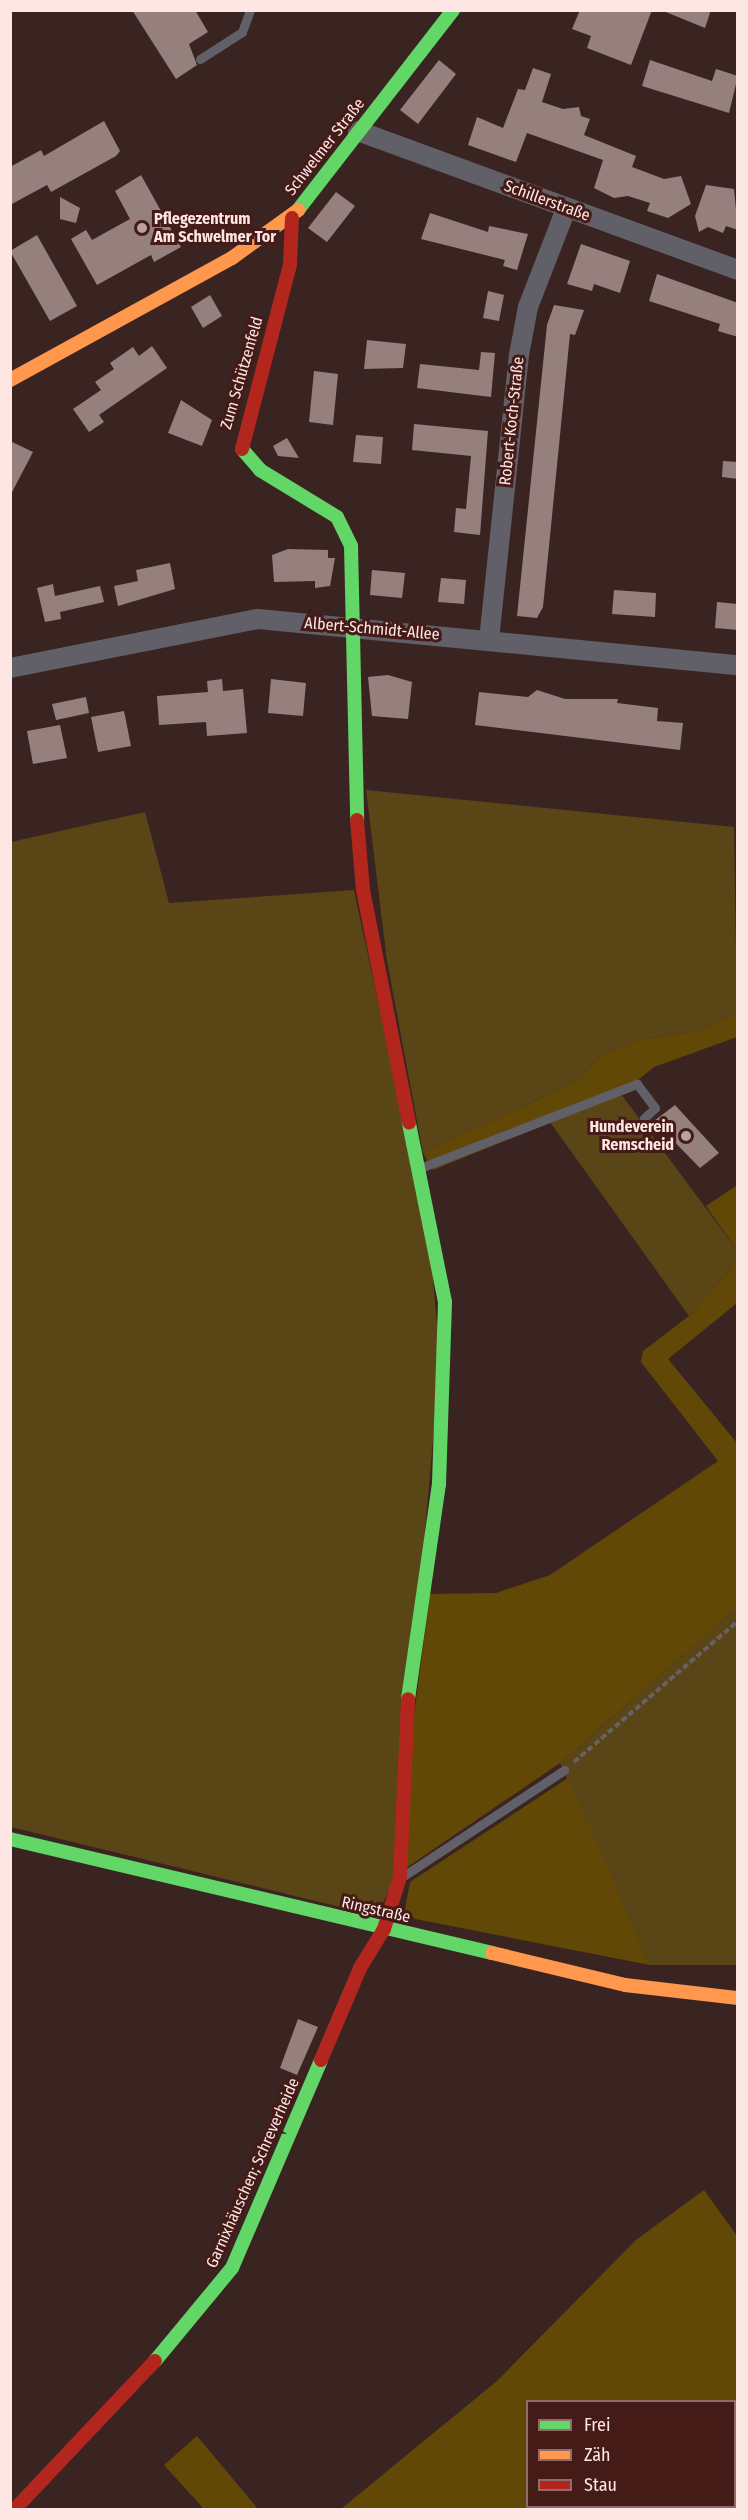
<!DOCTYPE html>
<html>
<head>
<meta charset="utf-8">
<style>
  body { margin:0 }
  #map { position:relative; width:748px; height:2520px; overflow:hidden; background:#3a2422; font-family:"Fira Sans Condensed",sans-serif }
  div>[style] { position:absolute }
  .green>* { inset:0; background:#5a4517 }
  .forest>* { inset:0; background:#624807 }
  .building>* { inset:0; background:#95807e }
  .path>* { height:4px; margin-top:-2px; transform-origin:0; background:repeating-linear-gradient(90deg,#686067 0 6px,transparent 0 9px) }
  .lane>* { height:9px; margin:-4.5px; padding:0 4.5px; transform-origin:4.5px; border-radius:4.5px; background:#615f68 }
  .street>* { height:20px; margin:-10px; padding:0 10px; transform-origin:10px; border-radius:10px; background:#615f68 }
  .fast>* { height:14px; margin:-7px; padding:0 7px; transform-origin:7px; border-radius:7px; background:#63d668 }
  .slow>* { height:14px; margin:-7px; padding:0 7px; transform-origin:7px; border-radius:7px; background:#ff974d }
  .jam>* { height:14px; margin:-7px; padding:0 7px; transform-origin:7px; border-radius:7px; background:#b3261e }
  .dots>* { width:16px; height:16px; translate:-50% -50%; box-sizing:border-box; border:3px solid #451b18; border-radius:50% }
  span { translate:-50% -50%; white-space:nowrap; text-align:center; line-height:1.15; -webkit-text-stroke:6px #451b18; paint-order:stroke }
  .street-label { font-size:16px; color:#fde6e3 }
  .poi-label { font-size:16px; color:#fde6e3; font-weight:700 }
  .left { translate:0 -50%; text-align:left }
  .right { translate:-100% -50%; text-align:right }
  .frame { position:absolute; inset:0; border:12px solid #fde6e3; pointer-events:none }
  .legend { position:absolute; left:526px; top:2400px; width:210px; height:108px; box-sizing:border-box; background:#451b18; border:2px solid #8f6c69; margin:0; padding:8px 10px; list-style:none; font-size:18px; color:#fde6e3 }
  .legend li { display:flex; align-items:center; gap:12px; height:30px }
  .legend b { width:30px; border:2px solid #8f6c69 }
</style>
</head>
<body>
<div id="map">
  <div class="green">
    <i style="clip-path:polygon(366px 790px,734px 827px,737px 1014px,697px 1031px,638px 1040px,596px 1059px,581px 1079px,423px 1153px,387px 961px)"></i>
    <i style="clip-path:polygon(145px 812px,169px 903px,354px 890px,430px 1243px,440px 1361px,394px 1879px,377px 1916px,11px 1827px,11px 842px)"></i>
    <i style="clip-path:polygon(621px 1094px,737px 1250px,737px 1261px,689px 1316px,550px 1122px)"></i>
    <i style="clip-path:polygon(737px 1608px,737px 1965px,650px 1965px,560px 1763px)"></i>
  </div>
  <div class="forest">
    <i style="clip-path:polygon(737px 1014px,737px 1037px,654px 1067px,621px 1094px,433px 1170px,423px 1153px,581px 1079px,596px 1059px,638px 1040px,697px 1031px)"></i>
    <i style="clip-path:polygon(737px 1185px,737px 1250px,706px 1206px)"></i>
    <i style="clip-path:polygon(737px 1261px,737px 1303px,668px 1359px,737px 1443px,737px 1608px,560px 1763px,406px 1868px,409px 1753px,430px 1594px,496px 1593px,550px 1575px,718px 1461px,641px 1362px,643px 1351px,689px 1316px)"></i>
    <i style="clip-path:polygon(568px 1778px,650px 1965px,415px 1919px,405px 1909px,410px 1882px)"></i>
    <i style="clip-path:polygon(evenodd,704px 2190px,737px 2236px,737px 2509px,341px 2509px,497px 2381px,636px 2240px,704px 2190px,528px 2402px,734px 2402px,734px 2506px,528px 2506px,528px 2402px)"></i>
    <i style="clip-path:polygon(197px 2436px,258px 2509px,204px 2509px,164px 2465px)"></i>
  </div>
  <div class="building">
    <i style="clip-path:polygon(132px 10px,195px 10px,208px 32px,189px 44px,197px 65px,176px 79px)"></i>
    <i style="clip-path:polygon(580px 10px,652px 10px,631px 65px,587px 48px,591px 36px,572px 29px)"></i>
    <i style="clip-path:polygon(661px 10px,711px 10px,705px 28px)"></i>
    <i style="clip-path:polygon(439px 60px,456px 74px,418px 124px,400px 110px)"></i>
    <i style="clip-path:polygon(650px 60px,712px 81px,716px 69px,738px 76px,729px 113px,642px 86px)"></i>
    <i style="clip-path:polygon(533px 68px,551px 74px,542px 102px,563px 109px,579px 107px,581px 116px,590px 119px,584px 135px,636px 156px,632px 167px,664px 179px,681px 176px,691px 204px,668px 218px,647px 211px,650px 203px,628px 196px,614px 198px,594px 188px,603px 160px,527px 133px,516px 162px,468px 145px,477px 117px,503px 128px,518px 89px,525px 90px)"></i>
    <i style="clip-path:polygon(104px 121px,120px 151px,116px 156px,51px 192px,47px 185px,10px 205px,10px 167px,41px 150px,44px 156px)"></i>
    <i style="clip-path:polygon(141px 175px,181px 247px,154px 262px,151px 255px,97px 285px,71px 239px,86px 230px,92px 240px,130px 219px,115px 191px)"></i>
    <i style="clip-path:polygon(706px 185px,734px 189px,738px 230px,726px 226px,723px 233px,708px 227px,699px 232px,695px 216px)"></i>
    <i style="clip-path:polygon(336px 192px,355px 206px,327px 242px,308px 228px)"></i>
    <i style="clip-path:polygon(60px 197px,80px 208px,76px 223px,60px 219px)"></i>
    <i style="clip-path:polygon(430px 213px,488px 232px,489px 226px,528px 234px,517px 270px,503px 266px,505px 260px,421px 239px)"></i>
    <i style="clip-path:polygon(37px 235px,77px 306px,50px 321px,10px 251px)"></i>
    <i style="clip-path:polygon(581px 244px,630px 261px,620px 293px,594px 284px,592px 291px,567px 284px)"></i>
    <i style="clip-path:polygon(657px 274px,738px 303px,738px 337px,718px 331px,720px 324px,649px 301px)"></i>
    <i style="clip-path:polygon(488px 291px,504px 295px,499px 321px,483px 318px)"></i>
    <i style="clip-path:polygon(210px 295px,222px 316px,203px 328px,191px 307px)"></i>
    <i style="clip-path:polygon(554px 305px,584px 310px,575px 335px,570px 334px,543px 607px,537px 618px,517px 616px,547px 325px)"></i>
    <i style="clip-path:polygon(367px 340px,406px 344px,403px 368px,364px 369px)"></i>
    <i style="clip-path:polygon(152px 346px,167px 368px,99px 415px,104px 422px,89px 432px,73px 409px,101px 390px,95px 382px,114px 369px,110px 363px,133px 347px,139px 356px)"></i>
    <i style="clip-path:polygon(481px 352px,495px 353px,491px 397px,417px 388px,420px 364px,479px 370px)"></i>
    <i style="clip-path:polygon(314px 371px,338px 374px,333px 425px,309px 422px)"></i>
    <i style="clip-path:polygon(181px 400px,212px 420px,202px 446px,168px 433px)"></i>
    <i style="clip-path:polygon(414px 424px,488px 431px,480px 535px,454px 532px,456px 508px,466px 509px,471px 456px,412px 450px)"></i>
    <i style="clip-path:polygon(356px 435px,383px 437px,381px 464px,353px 462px)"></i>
    <i style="clip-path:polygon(287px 438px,299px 458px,278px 456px,273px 446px)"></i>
    <i style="clip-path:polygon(10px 441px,33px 452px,10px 496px)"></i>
    <i style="clip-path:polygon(723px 461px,738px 462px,738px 479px,722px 477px)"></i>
    <i style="clip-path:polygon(288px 549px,328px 550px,328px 558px,335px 558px,330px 586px,315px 588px,315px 581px,274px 582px,272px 555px)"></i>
    <i style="clip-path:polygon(170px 563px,175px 589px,118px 606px,114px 586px,138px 581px,136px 570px)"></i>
    <i style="clip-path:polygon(372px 570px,405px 573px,402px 598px,370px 595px)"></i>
    <i style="clip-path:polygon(441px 578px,466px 580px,464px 604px,438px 602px)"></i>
    <i style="clip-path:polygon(53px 584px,55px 596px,100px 586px,104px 602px,60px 612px,61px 619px,45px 622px,37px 588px)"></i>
    <i style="clip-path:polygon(614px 590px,656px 593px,655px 617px,612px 614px)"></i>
    <i style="clip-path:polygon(717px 602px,738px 604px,738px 630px,715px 628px)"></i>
    <i style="clip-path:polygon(388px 675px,412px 682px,408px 719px,372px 716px,368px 677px)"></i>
    <i style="clip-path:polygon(222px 679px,223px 691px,243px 689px,247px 733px,207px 736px,206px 722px,159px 725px,157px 696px,208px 692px,207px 681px)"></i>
    <i style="clip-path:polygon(271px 679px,306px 683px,303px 716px,268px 713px)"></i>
    <i style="clip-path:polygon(537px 690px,565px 699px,618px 699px,617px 703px,658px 708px,657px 721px,683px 723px,680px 750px,475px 725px,479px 692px,528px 697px)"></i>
    <i style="clip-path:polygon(86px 697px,89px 713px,56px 720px,52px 704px)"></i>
    <i style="clip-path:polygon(124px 711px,131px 746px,98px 752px,91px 717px)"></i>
    <i style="clip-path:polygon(60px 725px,67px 758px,33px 764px,27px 731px)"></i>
    <i style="clip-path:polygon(675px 1105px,719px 1153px,700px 1168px,654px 1121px)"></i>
    <i style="clip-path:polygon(298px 2019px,318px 2027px,297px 2075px,280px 2068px)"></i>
  </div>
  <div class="path">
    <i style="left:574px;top:1762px;width:216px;rotate:-40.7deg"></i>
  </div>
  <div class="lane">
    <i style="left:200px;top:59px;width:50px;rotate:-32.7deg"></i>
    <i style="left:242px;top:32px;width:23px;rotate:-70deg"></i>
    <i style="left:420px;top:1168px;width:233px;rotate:-21.2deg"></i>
    <i style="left:637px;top:1084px;width:30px;rotate:53deg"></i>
    <i style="left:655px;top:1108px;width:15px;rotate:138deg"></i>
    <i style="left:405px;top:1875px;width:191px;rotate:-33.4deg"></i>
  </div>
  <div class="street">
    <i style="left:358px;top:131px;width:405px;rotate:20.1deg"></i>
    <i style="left:489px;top:640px;width:287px;rotate:-84deg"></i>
    <i style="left:519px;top:355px;width:49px;rotate:-79.4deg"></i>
    <i style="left:528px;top:307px;width:105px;rotate:-68.8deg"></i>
    <i style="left:10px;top:668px;width:253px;rotate:-11.2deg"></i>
    <i style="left:258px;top:619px;width:482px;rotate:5.5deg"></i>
  </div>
  <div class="fast">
    <i style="left:298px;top:210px;width:253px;rotate:-52.2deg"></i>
    <i style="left:242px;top:449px;width:28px;rotate:49deg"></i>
    <i style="left:260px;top:470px;width:90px;rotate:31.4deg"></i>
    <i style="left:337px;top:517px;width:32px;rotate:64deg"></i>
    <i style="left:351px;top:546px;width:274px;rotate:88.7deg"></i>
    <i style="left:408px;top:1699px;width:217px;rotate:-81.8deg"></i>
    <i style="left:439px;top:1484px;width:182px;rotate:-88.1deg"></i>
    <i style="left:445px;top:1302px;width:183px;rotate:-101.4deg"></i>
    <i style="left:10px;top:1839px;width:495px;rotate:13.3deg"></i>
    <i style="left:155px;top:2361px;width:121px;rotate:-50.4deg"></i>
    <i style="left:232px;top:2268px;width:226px;rotate:-66.8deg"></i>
  </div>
  <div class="slow">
    <i style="left:10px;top:380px;width:253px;rotate:-28.8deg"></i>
    <i style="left:232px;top:258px;width:82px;rotate:-36deg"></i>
    <i style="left:492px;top:1953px;width:137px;rotate:13.5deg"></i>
    <i style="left:625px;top:1985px;width:114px;rotate:6.6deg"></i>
  </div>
  <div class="jam">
    <i style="left:242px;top:449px;width:190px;rotate:-75.4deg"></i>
    <i style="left:290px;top:265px;width:47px;rotate:-87.6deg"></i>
    <i style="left:357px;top:820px;width:70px;rotate:85.1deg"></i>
    <i style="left:363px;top:890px;width:237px;rotate:78.8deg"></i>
    <i style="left:321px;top:2060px;width:100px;rotate:-67deg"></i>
    <i style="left:360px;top:1968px;width:46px;rotate:-58.4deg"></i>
    <i style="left:384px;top:1929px;width:54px;rotate:-72.9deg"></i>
    <i style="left:400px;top:1877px;width:178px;rotate:-87.4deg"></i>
    <i style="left:14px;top:2510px;width:205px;rotate:-46.6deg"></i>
  </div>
  <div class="dots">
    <i style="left:142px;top:228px;background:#b9a29f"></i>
    <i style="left:686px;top:1136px;background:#b9a29f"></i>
  </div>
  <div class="street-label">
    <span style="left:325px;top:147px;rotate:-52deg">Schwelmer Straße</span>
    <span style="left:547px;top:201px;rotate:20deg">Schillerstraße</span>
    <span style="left:242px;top:373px;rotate:-74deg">Zum Schützenfeld</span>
    <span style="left:512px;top:421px;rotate:-84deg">Robert-Koch-Straße</span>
    <span style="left:372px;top:629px;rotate:5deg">Albert-Schmidt-Allee</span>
    <span style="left:376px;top:1910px;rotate:13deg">Ringstraße</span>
    <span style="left:253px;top:2173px;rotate:-66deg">Garnixhäuschen; Schreverheide</span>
  </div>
  <div class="poi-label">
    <span class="left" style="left:154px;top:228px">Pflegezentrum<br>Am Schwelmer Tor</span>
    <span class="right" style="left:674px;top:1136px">Hundeverein<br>Remscheid</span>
  </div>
  <div class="frame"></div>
  <ul class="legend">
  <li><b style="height:8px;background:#63d668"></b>Frei</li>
  <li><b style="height:8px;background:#ff974d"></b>Zäh</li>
  <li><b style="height:8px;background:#b3261e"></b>Stau</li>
  </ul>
</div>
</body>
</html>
